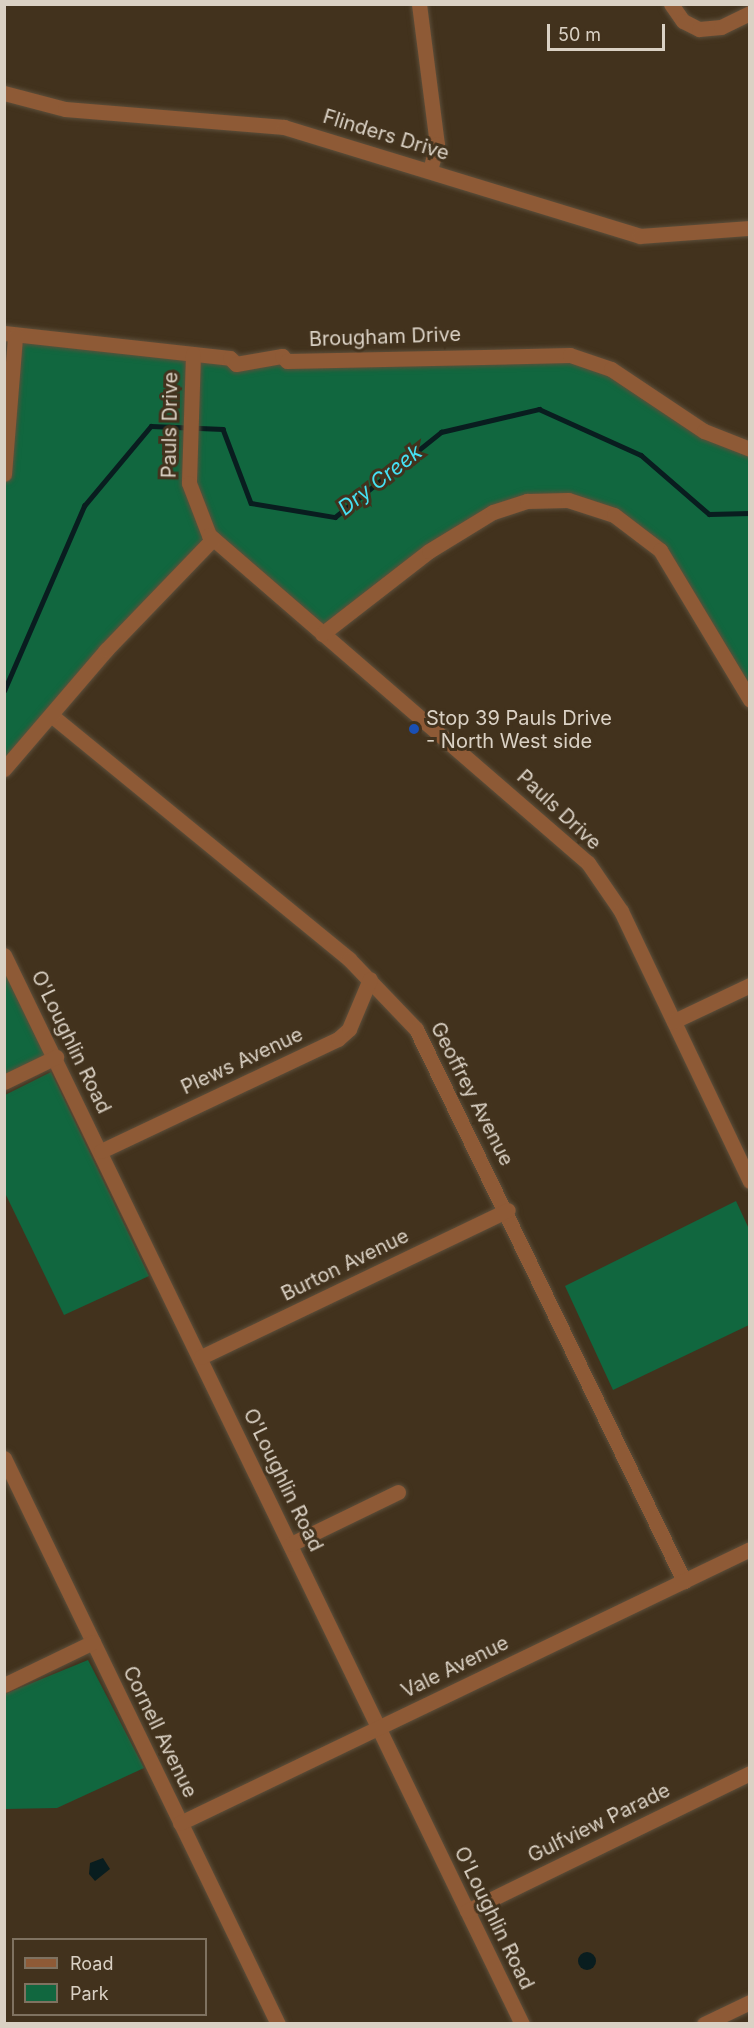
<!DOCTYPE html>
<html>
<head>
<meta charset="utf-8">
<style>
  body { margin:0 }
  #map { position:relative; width:754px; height:2028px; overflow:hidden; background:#42321d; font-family:Inter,sans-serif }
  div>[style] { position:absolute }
  .green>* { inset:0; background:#11673f }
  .water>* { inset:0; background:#091d1f }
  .round { border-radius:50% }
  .stream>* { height:4.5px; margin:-2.25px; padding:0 2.25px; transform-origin:2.25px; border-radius:2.25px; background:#091d1f }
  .roads { filter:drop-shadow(0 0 2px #5d4f3b) drop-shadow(0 0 2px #5d4f3b) }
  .minor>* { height:15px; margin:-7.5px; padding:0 7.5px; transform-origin:7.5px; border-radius:7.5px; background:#8e5a36 }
  .dots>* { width:16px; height:16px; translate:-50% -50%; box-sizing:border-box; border:3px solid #42321d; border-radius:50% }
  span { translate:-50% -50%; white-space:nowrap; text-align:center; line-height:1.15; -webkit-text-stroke:6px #42321d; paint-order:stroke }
  .street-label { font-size:20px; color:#dad1c4 }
  .poi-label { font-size:20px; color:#dad1c4 }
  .left { translate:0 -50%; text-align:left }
  .water-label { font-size:21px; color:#45e1f3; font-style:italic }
  .frame { position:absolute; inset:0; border:6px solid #dad1c4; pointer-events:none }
  .legend { position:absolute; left:12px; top:1938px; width:195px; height:78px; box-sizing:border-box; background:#42321d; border:2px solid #7f7260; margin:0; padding:8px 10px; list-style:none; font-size:18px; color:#dad1c4 }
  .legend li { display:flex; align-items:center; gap:12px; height:30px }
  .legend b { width:30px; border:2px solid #7f7260 }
  .scale { position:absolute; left:547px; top:24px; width:118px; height:27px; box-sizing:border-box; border:3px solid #dad1c4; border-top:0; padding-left:8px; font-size:18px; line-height:21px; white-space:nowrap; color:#dad1c4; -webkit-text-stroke:4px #42321d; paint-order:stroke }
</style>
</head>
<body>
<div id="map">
  <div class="green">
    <i style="clip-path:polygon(15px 336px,230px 358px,561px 354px,628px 380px,749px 448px,749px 700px,665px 556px,587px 504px,497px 510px,322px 634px,209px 535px,5px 771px,4px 463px)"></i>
    <i style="clip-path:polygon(4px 946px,56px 1057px,4px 1082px)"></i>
    <i style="clip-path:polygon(51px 1072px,149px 1276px,64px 1315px,5px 1193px,5px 1095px)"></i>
    <i style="clip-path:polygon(736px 1201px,749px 1229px,749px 1325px,613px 1390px,565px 1286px)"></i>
    <i style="clip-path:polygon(88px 1660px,144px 1768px,57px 1808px,5px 1809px,5px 1694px)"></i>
  </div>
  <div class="water">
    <i style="clip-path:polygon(103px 1858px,110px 1869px,95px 1881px,89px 1874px,90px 1863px)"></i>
    <i class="round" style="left:578px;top:1952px;width:18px;height:18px"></i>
  </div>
  <div class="stream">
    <i style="left:4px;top:691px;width:202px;rotate:-66.6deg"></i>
    <i style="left:84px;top:506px;width:104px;rotate:-50.1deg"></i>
    <i style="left:151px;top:426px;width:72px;rotate:2.4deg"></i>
    <i style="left:223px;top:429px;width:79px;rotate:69.3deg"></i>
    <i style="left:251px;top:503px;width:85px;rotate:9.5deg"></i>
    <i style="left:335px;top:517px;width:136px;rotate:-38.7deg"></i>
    <i style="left:441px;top:432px;width:101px;rotate:-13.2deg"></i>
    <i style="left:539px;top:409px;width:112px;rotate:24.3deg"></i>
    <i style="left:641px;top:455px;width:90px;rotate:40.9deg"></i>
    <i style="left:709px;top:514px;width:41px;rotate:-1.4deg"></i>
  </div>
  <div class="roads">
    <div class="minor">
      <i style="left:419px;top:4px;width:141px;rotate:82.7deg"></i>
      <i style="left:437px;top:144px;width:28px;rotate:105deg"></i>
      <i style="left:671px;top:4px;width:21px;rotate:55deg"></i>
      <i style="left:683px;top:21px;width:18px;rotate:27deg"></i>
      <i style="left:699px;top:29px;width:22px;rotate:-5deg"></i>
      <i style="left:721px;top:27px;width:32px;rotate:-26deg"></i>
      <i style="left:4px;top:93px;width:63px;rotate:14.7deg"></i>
      <i style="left:65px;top:109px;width:220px;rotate:4.7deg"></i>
      <i style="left:284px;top:127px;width:372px;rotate:17deg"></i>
      <i style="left:640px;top:236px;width:110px;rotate:-4.2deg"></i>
      <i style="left:4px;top:333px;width:227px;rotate:6.3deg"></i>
      <i style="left:230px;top:358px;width:8px;rotate:45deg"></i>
      <i style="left:236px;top:364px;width:47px;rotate:-9.9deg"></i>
      <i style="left:282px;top:356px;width:7px;rotate:45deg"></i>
      <i style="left:287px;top:361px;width:283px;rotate:-1.2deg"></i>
      <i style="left:570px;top:355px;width:43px;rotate:18.9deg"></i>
      <i style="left:611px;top:369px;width:112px;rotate:33.7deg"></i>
      <i style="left:704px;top:431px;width:49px;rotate:21.4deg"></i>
      <i style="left:193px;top:354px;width:129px;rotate:91.8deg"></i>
      <i style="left:189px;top:483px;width:56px;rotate:69deg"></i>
      <i style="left:209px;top:535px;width:501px;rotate:40.87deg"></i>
      <i style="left:588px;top:863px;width:58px;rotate:55.5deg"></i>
      <i style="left:621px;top:911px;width:299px;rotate:64.5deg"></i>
      <i style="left:4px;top:474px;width:138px;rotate:-85.4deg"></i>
      <i style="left:322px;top:634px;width:135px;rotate:-37.8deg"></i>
      <i style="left:429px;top:551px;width:75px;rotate:-31.4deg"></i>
      <i style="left:493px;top:512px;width:36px;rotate:-18deg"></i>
      <i style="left:527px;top:501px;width:41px;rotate:-1.4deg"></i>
      <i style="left:568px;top:500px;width:48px;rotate:18.1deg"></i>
      <i style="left:614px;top:515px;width:58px;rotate:37.3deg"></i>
      <i style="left:660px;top:550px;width:175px;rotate:59deg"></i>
      <i style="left:51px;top:715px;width:385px;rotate:39.3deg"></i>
      <i style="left:349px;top:959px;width:97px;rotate:46.3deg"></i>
      <i style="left:416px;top:1029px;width:614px;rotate:64.1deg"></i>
      <i style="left:4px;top:769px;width:157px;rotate:-49.4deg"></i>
      <i style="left:106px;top:650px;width:154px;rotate:-46.1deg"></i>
      <i style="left:4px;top:955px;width:1188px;rotate:64.15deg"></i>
      <i style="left:674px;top:1021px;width:84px;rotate:-25.3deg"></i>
      <i style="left:4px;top:1082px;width:58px;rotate:-25.7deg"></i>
      <i style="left:101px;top:1151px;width:262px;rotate:-25.3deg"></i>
      <i style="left:338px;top:1039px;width:15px;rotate:-42deg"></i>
      <i style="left:349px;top:1029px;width:54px;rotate:-67.2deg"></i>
      <i style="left:201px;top:1357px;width:340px;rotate:-25.6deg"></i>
      <i style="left:4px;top:1458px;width:629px;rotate:64.17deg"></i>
      <i style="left:291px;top:1544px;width:119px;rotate:-25.9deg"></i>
      <i style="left:4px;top:1685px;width:99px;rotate:-25.8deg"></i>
      <i style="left:180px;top:1823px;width:632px;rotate:-25.67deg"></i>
      <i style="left:467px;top:1911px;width:315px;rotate:-26deg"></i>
      <i style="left:704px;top:2024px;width:51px;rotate:-25.6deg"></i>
    </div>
  </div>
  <div class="dots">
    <i style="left:414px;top:729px;background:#1a4fb4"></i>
  </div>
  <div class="street-label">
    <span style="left:386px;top:135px;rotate:17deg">Flinders Drive</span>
    <span style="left:385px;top:337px;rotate:-2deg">Brougham Drive</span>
    <span style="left:170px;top:425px;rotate:-89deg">Pauls Drive</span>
    <span style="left:559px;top:810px;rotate:43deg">Pauls Drive</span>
    <span style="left:71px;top:1042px;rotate:64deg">O'Loughlin Road</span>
    <span style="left:242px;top:1061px;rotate:-25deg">Plews Avenue</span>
    <span style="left:472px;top:1094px;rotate:63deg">Geoffrey Avenue</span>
    <span style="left:345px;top:1265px;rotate:-26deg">Burton Avenue</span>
    <span style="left:283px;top:1480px;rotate:64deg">O'Loughlin Road</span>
    <span style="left:455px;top:1667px;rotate:-26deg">Vale Avenue</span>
    <span style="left:160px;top:1732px;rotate:64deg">Cornell Avenue</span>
    <span style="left:599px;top:1823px;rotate:-26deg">Gulfview Parade</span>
    <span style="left:494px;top:1918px;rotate:64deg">O'Loughlin Road</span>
  </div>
  <div class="poi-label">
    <span class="left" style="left:426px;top:730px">Stop 39 Pauls Drive<br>- North West side</span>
  </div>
  <div class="water-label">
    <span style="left:380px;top:480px;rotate:-38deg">Dry Creek</span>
  </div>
  <div class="frame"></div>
  <ul class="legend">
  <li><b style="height:8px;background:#8e5a36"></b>Road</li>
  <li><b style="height:16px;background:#11673f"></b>Park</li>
  </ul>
  <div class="scale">50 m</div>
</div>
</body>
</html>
